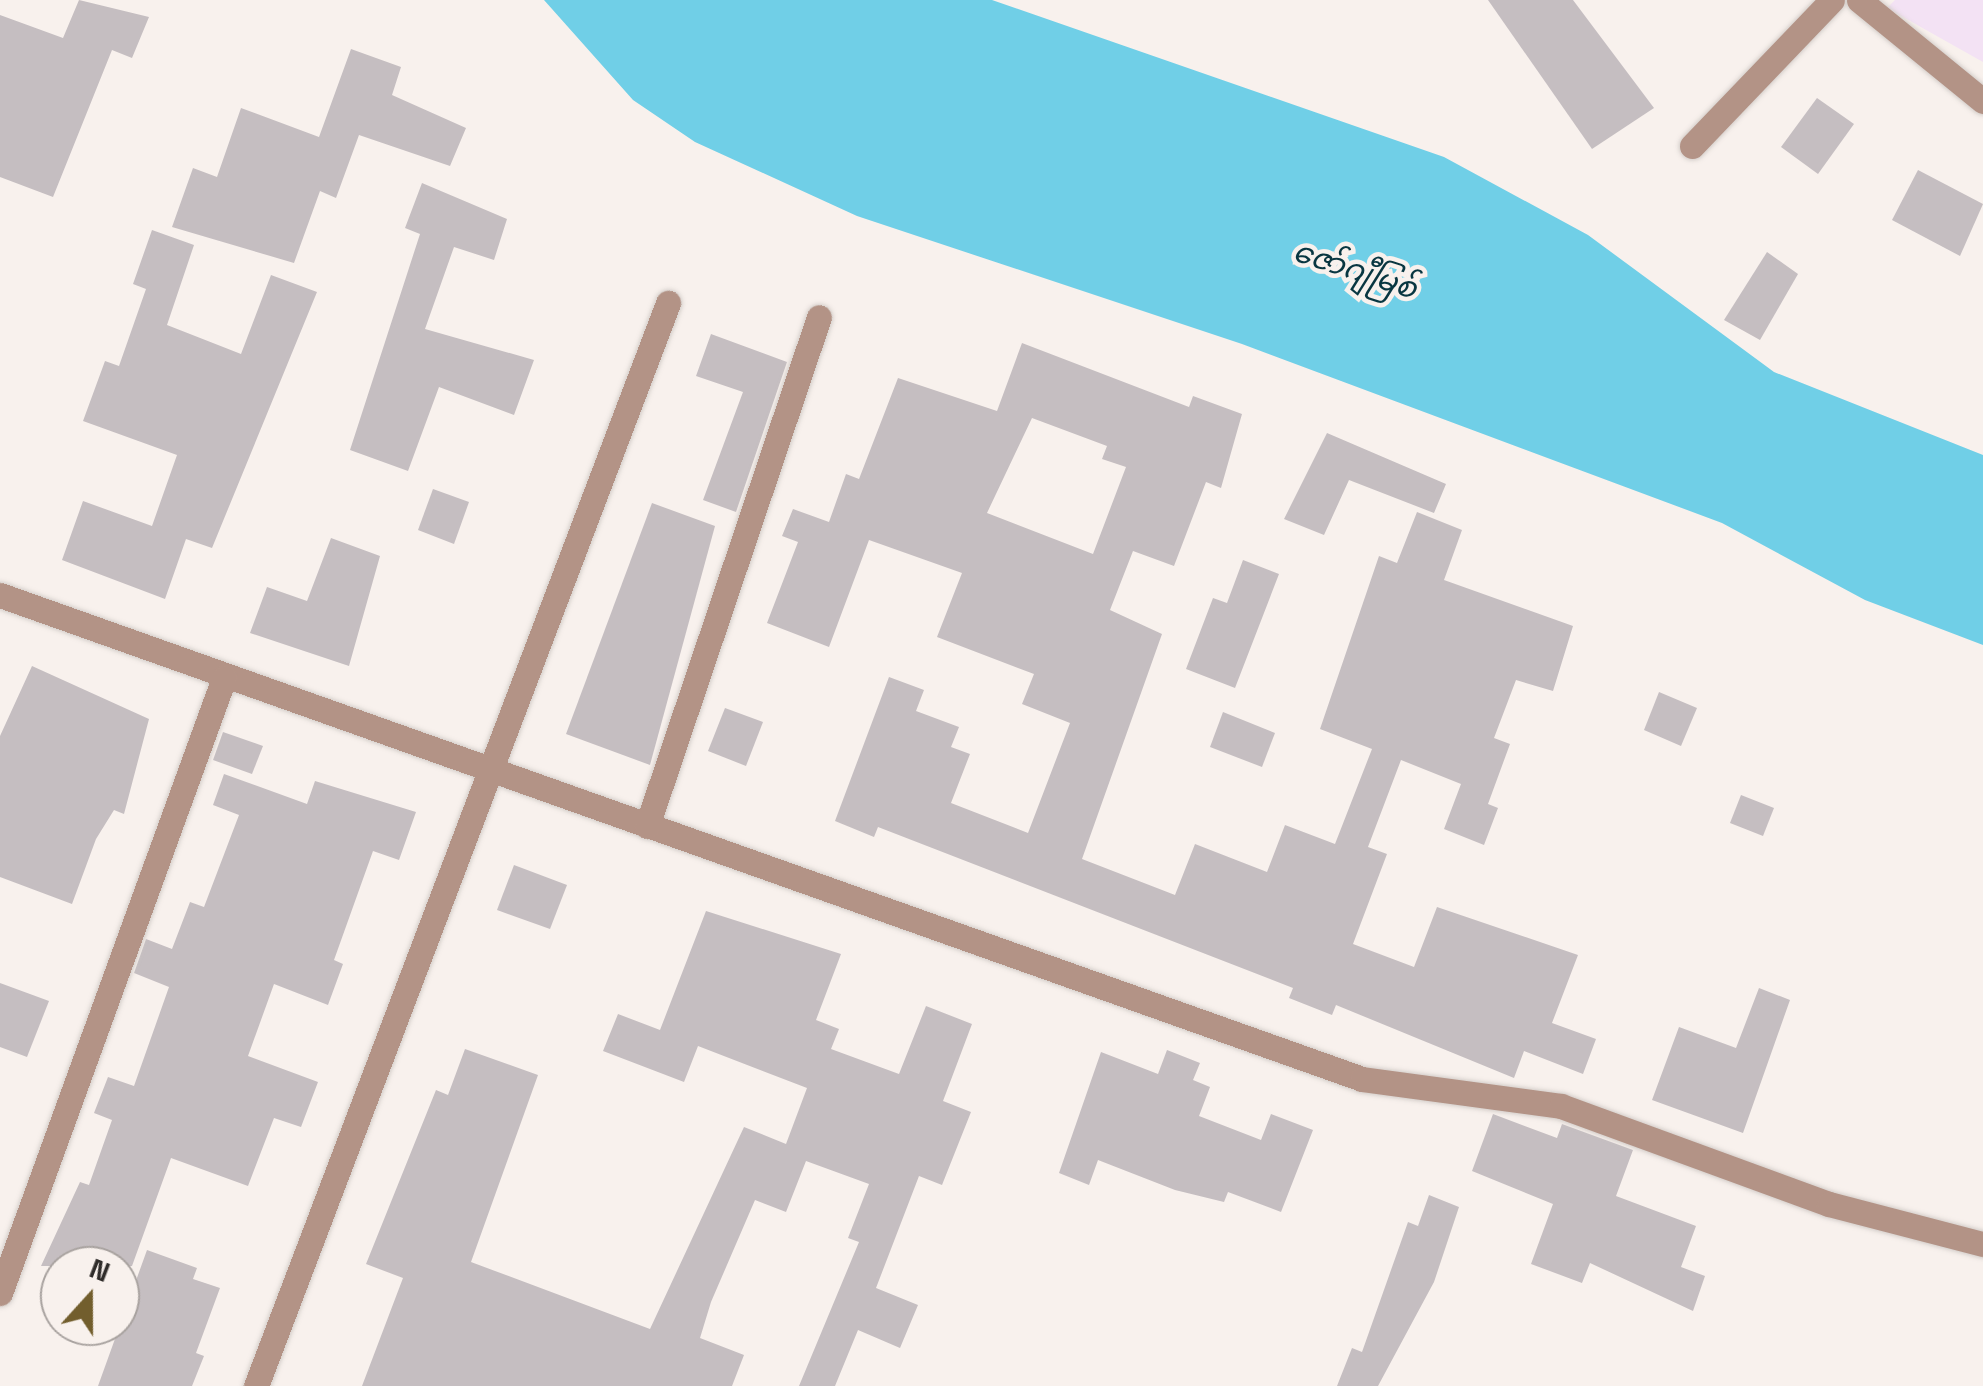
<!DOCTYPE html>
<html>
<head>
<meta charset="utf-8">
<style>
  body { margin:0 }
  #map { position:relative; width:1983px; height:1386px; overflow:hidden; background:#f8f1ed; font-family:"Space Grotesk","Noto Sans Myanmar",sans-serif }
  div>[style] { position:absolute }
  .education>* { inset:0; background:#f3e2f4 }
  .water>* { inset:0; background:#70cfe7 }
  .building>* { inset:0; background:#c5bec1 }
  .roads { filter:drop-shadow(0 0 2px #d4ceca) drop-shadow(0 0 2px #d4ceca) }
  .street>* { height:25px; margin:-12.5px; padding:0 12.5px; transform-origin:12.5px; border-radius:12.5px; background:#b39386 }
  span { translate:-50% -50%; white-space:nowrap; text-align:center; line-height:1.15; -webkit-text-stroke:9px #f8f1ed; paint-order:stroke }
  .water-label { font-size:30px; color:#083641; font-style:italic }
  .north { position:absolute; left:40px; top:1246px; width:100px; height:100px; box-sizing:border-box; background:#f8f1ed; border:2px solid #a8a29f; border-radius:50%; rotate:21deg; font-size:28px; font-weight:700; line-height:40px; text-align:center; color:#2f2c2a }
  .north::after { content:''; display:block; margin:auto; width:35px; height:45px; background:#725e2d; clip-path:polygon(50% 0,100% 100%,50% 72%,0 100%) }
</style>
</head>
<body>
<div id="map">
  <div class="education">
    <i style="clip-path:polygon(1895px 0,1983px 0,1983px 62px,1887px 8px)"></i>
  </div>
  <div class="water">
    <i style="clip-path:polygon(544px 0,992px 0,1444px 157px,1588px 235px,1774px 372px,1983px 455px,1983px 645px,1865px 600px,1722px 523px,1242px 344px,857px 216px,695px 142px,633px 100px)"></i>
  </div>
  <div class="building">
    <i style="clip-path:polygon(79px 0,149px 17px,132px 58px,112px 50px,53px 197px,0 177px,0 15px,63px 38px)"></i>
    <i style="clip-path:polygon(1488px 0,1573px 0,1654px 108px,1592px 149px)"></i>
    <i style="clip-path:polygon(351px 49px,401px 67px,392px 95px,466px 128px,450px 166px,359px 135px,336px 198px,320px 191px,294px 263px,172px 227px,193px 168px,217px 177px,241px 108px,319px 137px)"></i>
    <i style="clip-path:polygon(1817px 98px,1854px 124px,1818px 174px,1781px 147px)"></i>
    <i style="clip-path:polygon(1918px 170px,1983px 204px,1960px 256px,1892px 220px)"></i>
    <i style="clip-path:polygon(422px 183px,507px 219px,494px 260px,454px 247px,425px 329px,534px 360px,514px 415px,439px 387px,408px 471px,350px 450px,420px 234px,405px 228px)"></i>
    <i style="clip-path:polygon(152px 230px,194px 245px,167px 325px,241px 354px,271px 275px,317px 292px,212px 548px,186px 539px,165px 599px,62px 560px,83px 501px,152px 526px,177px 455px,83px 421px,105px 361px,119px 366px,146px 289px,133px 284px)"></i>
    <i style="clip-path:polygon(1767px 252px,1798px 274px,1760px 340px,1724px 320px)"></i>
    <i style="clip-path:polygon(711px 334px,787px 362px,736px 512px,703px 500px,743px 392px,696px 376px)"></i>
    <i style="clip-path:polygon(evenodd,1022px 343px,1189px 407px,1193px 396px,1242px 414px,1221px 488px,1206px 482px,1174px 566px,1133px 551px,1110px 610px,1162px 634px,1082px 859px,1175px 895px,1195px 844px,1267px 872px,1285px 825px,1335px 844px,1372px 749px,1320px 729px,1379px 556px,1397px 563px,1417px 512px,1462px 530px,1444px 580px,1573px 626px,1553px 691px,1516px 680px,1494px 738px,1510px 744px,1488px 804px,1498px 808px,1484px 845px,1444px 829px,1461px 784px,1401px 760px,1368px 847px,1387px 854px,1353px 944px,1414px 967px,1437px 907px,1578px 955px,1552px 1023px,1596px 1039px,1583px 1074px,1524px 1051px,1514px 1078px,1336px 1005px,1332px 1015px,1289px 998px,1293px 988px,878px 827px,874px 837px,835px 821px,889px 677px,924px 690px,916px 711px,959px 727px,951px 747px,970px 754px,951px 803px,1028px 833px,1070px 723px,1022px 704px,1034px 674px,937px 637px,962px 573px,869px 540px,829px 647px,767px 623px,798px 542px,782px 536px,793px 509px,829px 522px,846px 474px,859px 479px,898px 378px,997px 411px,1022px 343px,1032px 418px,1107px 446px,1102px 459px,1126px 467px,1093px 554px,987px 513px,1032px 418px)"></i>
    <i style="clip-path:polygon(1327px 433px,1446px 484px,1434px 513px,1349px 480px,1324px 535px,1284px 519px)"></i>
    <i style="clip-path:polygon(433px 489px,469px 502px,454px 544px,418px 530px)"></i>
    <i style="clip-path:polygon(652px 503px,715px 526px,650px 765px,566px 734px)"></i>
    <i style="clip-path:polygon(331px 538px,380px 556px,349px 666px,250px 633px,267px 587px,307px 601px)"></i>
    <i style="clip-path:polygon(1243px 560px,1279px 574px,1235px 688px,1186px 669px,1213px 598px,1227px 603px)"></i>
    <i style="clip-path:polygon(32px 666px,149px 719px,124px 814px,114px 810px,96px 839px,72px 904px,0 877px,0 736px)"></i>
    <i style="clip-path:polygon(1659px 692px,1697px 708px,1681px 746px,1644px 730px)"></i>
    <i style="clip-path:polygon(725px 708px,763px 722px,746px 766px,708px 751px)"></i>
    <i style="clip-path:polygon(1223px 712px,1275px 733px,1262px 767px,1210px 747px)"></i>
    <i style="clip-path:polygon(223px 732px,263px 746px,252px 774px,213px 760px)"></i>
    <i style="clip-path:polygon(224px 774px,307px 804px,315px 781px,416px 812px,399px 860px,373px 851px,334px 960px,343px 964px,328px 1005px,274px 984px,248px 1056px,318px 1082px,301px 1127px,274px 1118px,248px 1186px,171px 1158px,132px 1266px,41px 1266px,80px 1182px,89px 1185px,112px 1120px,94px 1113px,108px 1077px,134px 1086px,169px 987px,134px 973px,146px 939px,172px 949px,190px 902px,204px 907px,239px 815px,213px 805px)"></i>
    <i style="clip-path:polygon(1741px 795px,1774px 808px,1763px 836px,1730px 823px)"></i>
    <i style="clip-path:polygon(514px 865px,567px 885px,550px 929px,497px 910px)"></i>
    <i style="clip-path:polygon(706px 911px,841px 954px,816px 1020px,839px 1029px,831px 1049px,899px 1074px,926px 1006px,972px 1024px,943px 1101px,971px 1112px,942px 1185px,919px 1176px,876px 1288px,918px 1305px,900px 1348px,858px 1330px,835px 1386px,799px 1386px,859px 1242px,848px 1238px,869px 1184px,806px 1161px,786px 1212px,755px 1200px,711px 1302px,700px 1338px,744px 1355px,732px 1386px,362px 1386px,403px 1278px,366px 1264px,436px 1090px,448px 1095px,465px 1049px,538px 1075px,471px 1262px,650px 1329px,744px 1127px,786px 1144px,807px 1088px,698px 1046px,684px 1082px,603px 1051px,618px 1014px,660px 1030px)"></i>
    <i style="clip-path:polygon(0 983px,49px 1001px,27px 1057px,0 1047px)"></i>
    <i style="clip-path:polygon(1759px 988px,1790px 1000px,1743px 1133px,1652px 1100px,1679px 1027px,1736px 1048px)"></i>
    <i style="clip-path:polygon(1167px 1050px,1200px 1063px,1193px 1080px,1210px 1087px,1199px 1116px,1261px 1140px,1271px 1114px,1313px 1130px,1281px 1212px,1228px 1192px,1224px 1202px,1175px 1190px,1098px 1160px,1089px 1185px,1059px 1173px,1101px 1052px,1158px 1074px)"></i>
    <i style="clip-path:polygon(1493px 1114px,1557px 1138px,1562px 1124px,1633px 1150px,1616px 1196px,1696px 1226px,1681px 1267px,1705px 1276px,1693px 1311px,1590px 1263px,1582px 1283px,1531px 1264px,1553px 1204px,1472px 1171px)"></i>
    <i style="clip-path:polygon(1429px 1195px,1459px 1207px,1434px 1282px,1378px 1386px,1337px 1386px,1352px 1348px,1362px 1352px,1408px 1222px,1418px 1226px)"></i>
    <i style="clip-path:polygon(147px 1250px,197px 1268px,193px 1279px,220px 1288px,196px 1353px,204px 1356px,192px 1386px,98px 1386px)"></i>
  </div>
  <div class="roads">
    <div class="street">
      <i style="left:1859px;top:0;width:160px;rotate:39.2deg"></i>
      <i style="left:1692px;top:146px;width:202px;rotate:-46.2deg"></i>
      <i style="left:0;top:595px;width:1445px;rotate:19.56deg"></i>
      <i style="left:1362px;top:1079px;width:201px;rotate:7.7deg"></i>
      <i style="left:1561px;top:1106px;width:285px;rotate:20.1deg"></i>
      <i style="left:1829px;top:1204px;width:159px;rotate:14.6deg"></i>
      <i style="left:647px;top:826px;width:537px;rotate:-71.33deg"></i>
      <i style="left:0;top:1293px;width:655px;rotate:-69.99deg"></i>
      <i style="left:256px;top:1386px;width:1159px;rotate:-69.17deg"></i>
    </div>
  </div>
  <div class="water-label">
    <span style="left:1355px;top:270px;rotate:18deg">ဇော်ဂျီမြစ်</span>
  </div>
  <div class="north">N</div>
</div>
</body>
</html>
